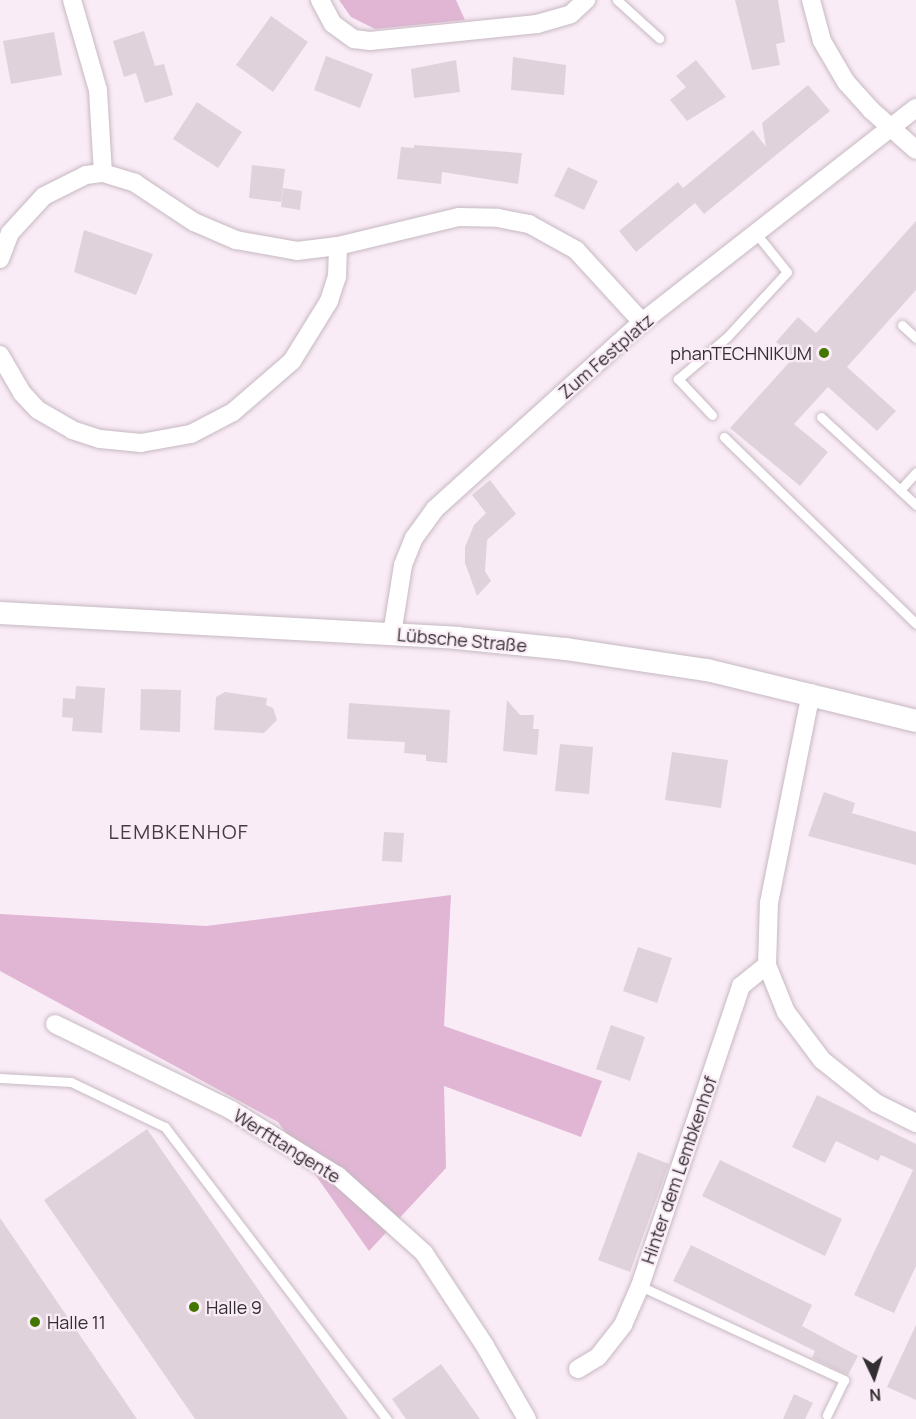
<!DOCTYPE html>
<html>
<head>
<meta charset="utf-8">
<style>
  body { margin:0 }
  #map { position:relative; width:916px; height:1419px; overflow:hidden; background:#faecf6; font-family:Manrope,sans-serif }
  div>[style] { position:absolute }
  .green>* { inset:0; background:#e1b6d4 }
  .building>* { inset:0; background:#e0d2db }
  .roads { filter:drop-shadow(0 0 2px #c6b9c2) drop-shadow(0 0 2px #c6b9c2) }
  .service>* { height:9px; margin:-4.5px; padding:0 4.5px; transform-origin:4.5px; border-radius:4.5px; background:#fff }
  .minor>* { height:18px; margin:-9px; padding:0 9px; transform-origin:9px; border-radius:9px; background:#fff }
  .tertiary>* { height:22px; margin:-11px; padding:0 11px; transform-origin:11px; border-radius:11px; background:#fff }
  .dots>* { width:16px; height:16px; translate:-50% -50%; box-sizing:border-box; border:3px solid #faecf6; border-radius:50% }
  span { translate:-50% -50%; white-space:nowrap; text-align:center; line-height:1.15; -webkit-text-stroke:4.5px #faecf6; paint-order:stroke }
  .poi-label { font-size:18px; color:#332e31 }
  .right { translate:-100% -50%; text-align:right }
  .left { translate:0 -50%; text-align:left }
  .street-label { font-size:18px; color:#332e31 }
  .neighbourhood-label { font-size:20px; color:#463b42; letter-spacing:1.5px }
  .north { position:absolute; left:844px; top:1347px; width:60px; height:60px; -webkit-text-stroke:4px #faecf6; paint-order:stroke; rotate:176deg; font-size:16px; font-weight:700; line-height:24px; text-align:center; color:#332e31 }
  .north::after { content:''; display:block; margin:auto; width:21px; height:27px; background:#332e31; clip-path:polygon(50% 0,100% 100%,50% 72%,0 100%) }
</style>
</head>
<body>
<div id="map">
  <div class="green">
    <i style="clip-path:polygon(339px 0,456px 0,465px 20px,375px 29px,351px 17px)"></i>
    <i style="clip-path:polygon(451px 895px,444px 1026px,602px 1081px,581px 1137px,444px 1086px,446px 1168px,369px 1251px,278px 1122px,0 971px,0 914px,206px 926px)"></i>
  </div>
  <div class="building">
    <i style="clip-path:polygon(735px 0,778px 0,785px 42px,776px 44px,780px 65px,752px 70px)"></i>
    <i style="clip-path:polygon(271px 16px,308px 42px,273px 92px,236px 65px)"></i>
    <i style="clip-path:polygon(144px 31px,155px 66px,164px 64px,173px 95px,145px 103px,136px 73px,124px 77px,113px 41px)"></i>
    <i style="clip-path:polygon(54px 32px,62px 75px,11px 84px,3px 41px)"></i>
    <i style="clip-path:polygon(326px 56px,373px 74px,360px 108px,314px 90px)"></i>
    <i style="clip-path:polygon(513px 57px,566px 65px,564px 95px,511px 90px)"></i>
    <i style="clip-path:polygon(456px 60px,460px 92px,414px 98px,411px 69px)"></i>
    <i style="clip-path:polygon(696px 60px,726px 97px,687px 121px,670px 100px,686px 87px,676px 76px)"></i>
    <i style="clip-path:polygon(808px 85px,830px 111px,704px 214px,695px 203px,636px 252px,619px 231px,678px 182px,683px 188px,753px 130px,766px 147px,762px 123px)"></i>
    <i style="clip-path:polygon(197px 102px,242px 132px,218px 168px,173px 139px)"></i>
    <i style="clip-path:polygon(414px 145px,522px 153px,518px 184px,442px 172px,441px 184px,397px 179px,401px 147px,414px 148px)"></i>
    <i style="clip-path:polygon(252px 165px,285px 169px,281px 202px,249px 198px)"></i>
    <i style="clip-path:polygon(568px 167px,598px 181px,584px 210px,554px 196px)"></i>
    <i style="clip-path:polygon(283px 188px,302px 191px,300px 210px,281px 207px)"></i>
    <i style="clip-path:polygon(916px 221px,916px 290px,847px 367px,896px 411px,877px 431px,828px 387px,794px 424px,828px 452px,800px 486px,730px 428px,794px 357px,776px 342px,798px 317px,816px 333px)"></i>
    <i style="clip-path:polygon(84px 230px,153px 254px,136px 295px,74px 272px)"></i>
    <i style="clip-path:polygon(490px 480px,516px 514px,487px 540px,485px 571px,491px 581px,477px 596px,465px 563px,465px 547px,474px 525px,486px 513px,472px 495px)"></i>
    <i style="clip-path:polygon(76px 686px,105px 688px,102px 733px,72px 731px,73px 718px,62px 717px,63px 698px,75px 699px)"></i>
    <i style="clip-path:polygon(141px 689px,181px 690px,180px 732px,140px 730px)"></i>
    <i style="clip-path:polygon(225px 692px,267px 698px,266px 705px,273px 708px,277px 720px,264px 733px,214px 730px,216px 697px)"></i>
    <i style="clip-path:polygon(507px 700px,520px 715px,534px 715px,533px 729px,539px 729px,537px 755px,503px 751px)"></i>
    <i style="clip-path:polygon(349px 703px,450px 710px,447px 763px,426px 761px,426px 755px,404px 753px,405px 742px,347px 739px)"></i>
    <i style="clip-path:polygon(560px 744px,593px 747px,589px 794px,555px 791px)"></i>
    <i style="clip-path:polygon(672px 752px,728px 760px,721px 808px,665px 800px)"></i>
    <i style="clip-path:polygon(824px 792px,855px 803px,852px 813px,916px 832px,916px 865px,808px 836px)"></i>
    <i style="clip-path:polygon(384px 832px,404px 833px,402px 862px,382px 861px)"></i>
    <i style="clip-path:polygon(638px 947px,672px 958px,657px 1003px,623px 991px)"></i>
    <i style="clip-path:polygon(611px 1025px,645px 1037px,630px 1081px,596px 1069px)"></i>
    <i style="clip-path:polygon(817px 1095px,916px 1144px,916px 1266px,894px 1313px,854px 1295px,913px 1170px,881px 1155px,878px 1161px,836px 1141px,825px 1163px,792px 1147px)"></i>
    <i style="clip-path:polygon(147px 1129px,348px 1419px,195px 1419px,44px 1200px)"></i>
    <i style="clip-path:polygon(638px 1152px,669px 1164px,630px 1272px,598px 1260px)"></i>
    <i style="clip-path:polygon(720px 1160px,842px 1219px,825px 1256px,702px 1196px)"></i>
    <i style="clip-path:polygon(0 1218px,137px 1419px,0 1419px)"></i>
    <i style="clip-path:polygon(691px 1245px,812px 1305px,802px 1326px,858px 1356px,848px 1375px,812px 1358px,815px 1351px,673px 1281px)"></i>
    <i style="clip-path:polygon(916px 1325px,916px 1400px,887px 1387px)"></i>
    <i style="clip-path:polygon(441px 1364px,480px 1419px,406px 1419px,392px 1399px)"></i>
    <i style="clip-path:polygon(794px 1394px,813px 1403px,805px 1419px,783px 1419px)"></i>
  </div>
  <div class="roads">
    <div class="service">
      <i style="left:617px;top:0;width:57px;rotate:42.1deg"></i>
      <i style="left:902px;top:325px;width:19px;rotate:43deg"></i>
      <i style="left:712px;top:415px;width:50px;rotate:-133.4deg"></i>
      <i style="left:678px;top:379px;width:65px;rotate:-40.6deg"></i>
      <i style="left:727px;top:337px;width:88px;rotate:-47.3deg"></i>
      <i style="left:787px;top:272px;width:51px;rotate:-128.7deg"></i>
      <i style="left:821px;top:417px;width:108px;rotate:42.7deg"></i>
      <i style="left:900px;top:490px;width:24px;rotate:-48deg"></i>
      <i style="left:724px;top:437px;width:268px;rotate:44.2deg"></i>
      <i style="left:900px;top:490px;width:22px;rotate:43deg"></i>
      <i style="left:0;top:1078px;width:71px;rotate:3.2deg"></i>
      <i style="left:71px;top:1082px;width:104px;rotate:25.6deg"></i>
      <i style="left:165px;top:1127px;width:367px;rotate:52.8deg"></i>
      <i style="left:640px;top:1286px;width:225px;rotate:24.7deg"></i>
      <i style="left:844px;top:1380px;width:39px;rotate:116deg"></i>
    </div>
    <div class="minor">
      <i style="left:72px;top:0;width:94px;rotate:73.9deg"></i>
      <i style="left:98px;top:90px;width:83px;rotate:86.6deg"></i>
      <i style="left:320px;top:0;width:27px;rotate:62deg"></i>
      <i style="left:333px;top:24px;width:26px;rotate:36deg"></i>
      <i style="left:354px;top:39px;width:16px;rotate:7deg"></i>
      <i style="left:370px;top:41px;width:168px;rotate:-5.8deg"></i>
      <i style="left:537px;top:24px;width:35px;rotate:-16deg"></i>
      <i style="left:571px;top:14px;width:21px;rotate:-43deg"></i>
      <i style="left:811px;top:0;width:42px;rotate:75deg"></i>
      <i style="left:822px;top:41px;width:48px;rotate:59.7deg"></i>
      <i style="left:846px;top:82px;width:38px;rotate:48deg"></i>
      <i style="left:871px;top:110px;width:60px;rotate:41.6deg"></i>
      <i style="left:0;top:259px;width:28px;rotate:-69deg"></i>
      <i style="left:10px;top:233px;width:50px;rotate:-47.4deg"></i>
      <i style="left:44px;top:196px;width:47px;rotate:-26.6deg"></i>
      <i style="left:86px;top:175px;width:17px;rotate:-7deg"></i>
      <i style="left:103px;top:173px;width:34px;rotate:17deg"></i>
      <i style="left:135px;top:183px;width:71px;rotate:33.5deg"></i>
      <i style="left:194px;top:222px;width:46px;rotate:23.2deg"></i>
      <i style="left:236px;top:240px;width:62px;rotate:10.2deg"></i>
      <i style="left:297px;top:251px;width:41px;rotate:-7deg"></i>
      <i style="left:338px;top:246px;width:124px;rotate:-13.5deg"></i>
      <i style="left:459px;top:217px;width:39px;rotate:1deg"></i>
      <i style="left:498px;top:218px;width:32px;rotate:11deg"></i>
      <i style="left:529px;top:224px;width:54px;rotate:29deg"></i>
      <i style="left:576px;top:250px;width:98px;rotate:47.5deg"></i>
      <i style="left:0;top:355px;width:44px;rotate:59.9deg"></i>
      <i style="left:22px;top:393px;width:23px;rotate:47deg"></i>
      <i style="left:38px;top:410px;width:39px;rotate:30deg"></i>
      <i style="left:72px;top:430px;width:29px;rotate:18deg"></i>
      <i style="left:100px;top:439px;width:41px;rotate:5.6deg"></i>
      <i style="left:141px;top:443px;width:51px;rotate:-10.2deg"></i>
      <i style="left:191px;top:434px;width:47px;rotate:-27.6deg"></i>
      <i style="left:233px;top:412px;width:78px;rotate:-40.8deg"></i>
      <i style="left:292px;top:361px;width:70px;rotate:-58.3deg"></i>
      <i style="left:329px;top:301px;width:25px;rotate:-72deg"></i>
      <i style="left:337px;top:277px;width:31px;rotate:-88deg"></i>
      <i style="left:392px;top:634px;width:70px;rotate:-80.9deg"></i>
      <i style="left:403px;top:565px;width:29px;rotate:-68deg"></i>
      <i style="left:414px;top:538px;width:36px;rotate:-54deg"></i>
      <i style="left:435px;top:509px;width:279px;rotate:-42.1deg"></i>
      <i style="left:642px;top:322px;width:348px;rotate:-38deg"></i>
      <i style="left:767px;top:965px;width:51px;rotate:68deg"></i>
      <i style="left:786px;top:1012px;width:60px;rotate:53.1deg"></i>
      <i style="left:822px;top:1060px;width:69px;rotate:38.5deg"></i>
      <i style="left:876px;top:1103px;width:45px;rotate:26.6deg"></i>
      <i style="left:55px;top:1024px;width:196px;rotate:26deg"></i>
      <i style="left:231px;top:1110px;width:126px;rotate:31.7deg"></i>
      <i style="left:338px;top:1176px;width:115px;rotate:41.8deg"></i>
      <i style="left:424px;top:1253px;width:111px;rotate:56.7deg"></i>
      <i style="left:485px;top:1346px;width:84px;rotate:60.1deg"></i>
      <i style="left:578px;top:1369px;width:23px;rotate:-31deg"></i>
      <i style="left:598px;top:1357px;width:41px;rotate:-52deg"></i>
      <i style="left:623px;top:1325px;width:43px;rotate:-66.4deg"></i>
      <i style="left:640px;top:1286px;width:317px;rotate:-71.4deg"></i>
      <i style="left:741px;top:986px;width:33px;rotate:-39deg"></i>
      <i style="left:767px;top:965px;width:62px;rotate:-88.2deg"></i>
      <i style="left:769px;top:903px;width:214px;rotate:-78.7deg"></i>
    </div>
    <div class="tertiary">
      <i style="left:0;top:613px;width:458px;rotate:3.1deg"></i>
      <i style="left:457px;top:638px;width:110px;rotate:5.8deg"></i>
      <i style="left:566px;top:649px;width:143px;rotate:8.5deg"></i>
      <i style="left:707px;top:670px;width:215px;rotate:13.7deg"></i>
    </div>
  </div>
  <div class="dots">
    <i style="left:824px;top:353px;background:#437600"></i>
    <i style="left:194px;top:1307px;background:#437600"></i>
    <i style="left:35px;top:1322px;background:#437600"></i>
  </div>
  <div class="poi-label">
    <span class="right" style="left:812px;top:353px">phanTECHNIKUM</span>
    <span class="left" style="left:206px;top:1307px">Halle 9</span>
    <span class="left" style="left:47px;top:1322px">Halle 11</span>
  </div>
  <div class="street-label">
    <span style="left:606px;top:356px;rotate:-41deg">Zum Festplatz</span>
    <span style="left:462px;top:640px;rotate:5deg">Lübsche Straße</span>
    <span style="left:287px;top:1146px;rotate:32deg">Werfttangente</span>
    <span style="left:679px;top:1170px;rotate:-71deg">Hinter dem Lembkenhof</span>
  </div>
  <div class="neighbourhood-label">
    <span style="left:179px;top:831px">LEMBKENHOF</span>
  </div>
  <div class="north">N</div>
</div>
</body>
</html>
